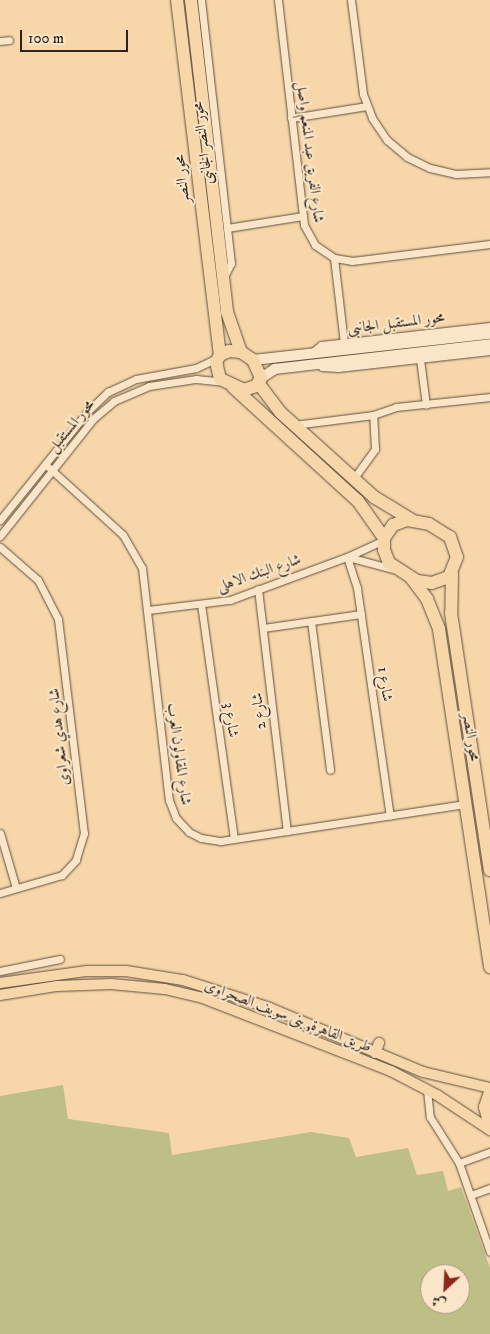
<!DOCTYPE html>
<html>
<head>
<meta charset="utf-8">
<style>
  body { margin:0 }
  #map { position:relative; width:490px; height:1334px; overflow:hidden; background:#f7d7aa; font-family:"IM FELL DW Pica",Amiri,serif }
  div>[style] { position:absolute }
  .green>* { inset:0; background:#bebe87 }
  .roads { filter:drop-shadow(0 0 1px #60503f) drop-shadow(0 0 1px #60503f) }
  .street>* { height:7px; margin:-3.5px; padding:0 3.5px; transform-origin:3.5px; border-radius:3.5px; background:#fae5c8 }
  .secondary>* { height:10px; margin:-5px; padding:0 5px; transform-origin:5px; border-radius:5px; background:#fae5c8 }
  .primary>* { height:10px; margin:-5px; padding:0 5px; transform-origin:5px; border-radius:5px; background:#f7d7aa }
  .highway>* { height:12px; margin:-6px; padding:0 6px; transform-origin:6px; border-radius:6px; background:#f7d7aa }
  span { translate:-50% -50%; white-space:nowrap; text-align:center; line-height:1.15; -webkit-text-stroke:4px #fae5c8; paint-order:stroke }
  .street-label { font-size:15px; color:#2e231b }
  .north { position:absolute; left:420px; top:1264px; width:50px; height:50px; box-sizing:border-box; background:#fae5c8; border:1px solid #a89783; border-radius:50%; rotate:205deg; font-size:14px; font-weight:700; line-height:20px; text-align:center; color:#2e231b }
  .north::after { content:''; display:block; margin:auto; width:18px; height:22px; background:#8f2418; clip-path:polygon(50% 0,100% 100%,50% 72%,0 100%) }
  .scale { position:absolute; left:20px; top:30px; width:108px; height:22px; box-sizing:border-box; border:2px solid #2e231b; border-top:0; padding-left:6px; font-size:15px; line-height:18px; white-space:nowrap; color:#2e231b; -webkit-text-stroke:4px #fae5c8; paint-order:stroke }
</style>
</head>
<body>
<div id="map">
  <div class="green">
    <i style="clip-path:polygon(evenodd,63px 1085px,68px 1119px,169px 1133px,172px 1155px,311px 1132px,349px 1138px,356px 1157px,408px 1148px,417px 1175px,443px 1171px,448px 1191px,461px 1187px,490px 1268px,490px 1334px,0 1334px,0 1096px,63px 1085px,430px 1274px,460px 1274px,460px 1304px,430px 1304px,430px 1274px)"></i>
  </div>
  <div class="roads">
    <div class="street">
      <i style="left:201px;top:0;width:265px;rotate:83.5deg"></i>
      <i style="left:231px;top:263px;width:18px;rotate:117deg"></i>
      <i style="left:278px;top:0;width:226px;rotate:83.4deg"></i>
      <i style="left:304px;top:225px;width:23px;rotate:61deg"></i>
      <i style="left:315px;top:245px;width:23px;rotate:34deg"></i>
      <i style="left:334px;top:258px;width:18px;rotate:9deg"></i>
      <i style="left:352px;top:261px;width:139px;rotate:-7deg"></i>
      <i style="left:351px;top:0;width:95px;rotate:82.7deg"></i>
      <i style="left:363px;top:94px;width:26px;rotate:69deg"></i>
      <i style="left:372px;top:118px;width:27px;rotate:56deg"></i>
      <i style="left:387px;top:140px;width:26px;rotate:40deg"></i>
      <i style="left:407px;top:157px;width:25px;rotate:26deg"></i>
      <i style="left:430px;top:168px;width:27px;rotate:13deg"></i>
      <i style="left:456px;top:174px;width:34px;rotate:-3deg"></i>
      <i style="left:0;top:41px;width:9px;rotate:-6deg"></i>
      <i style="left:291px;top:118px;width:77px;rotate:-9deg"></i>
      <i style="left:227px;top:228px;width:77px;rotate:-9deg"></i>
      <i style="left:334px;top:258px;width:86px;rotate:83.3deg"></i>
      <i style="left:310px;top:354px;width:14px;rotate:-39deg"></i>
      <i style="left:321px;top:345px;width:170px;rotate:-6.4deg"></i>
      <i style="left:420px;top:359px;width:46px;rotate:82.6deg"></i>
      <i style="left:322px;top:367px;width:16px;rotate:4deg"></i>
      <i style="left:338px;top:368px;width:153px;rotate:-6.4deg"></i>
      <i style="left:294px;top:425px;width:80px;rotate:-7.2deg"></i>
      <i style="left:373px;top:415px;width:24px;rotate:-19deg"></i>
      <i style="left:396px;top:407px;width:95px;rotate:-6.1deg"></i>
      <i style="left:45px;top:464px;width:105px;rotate:42.3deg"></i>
      <i style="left:123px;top:535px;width:38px;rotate:60deg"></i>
      <i style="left:142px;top:568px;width:234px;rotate:83.4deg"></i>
      <i style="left:169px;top:800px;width:19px;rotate:69deg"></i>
      <i style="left:176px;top:818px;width:19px;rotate:47deg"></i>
      <i style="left:189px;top:832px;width:13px;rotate:27deg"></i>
      <i style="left:201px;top:838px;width:20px;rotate:9deg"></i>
      <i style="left:221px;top:841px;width:247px;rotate:-8.6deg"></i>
      <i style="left:354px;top:478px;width:36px;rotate:-54deg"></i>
      <i style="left:375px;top:449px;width:34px;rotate:-93deg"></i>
      <i style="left:0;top:520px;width:140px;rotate:-51.1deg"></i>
      <i style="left:88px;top:411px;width:28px;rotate:-44deg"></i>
      <i style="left:108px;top:392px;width:31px;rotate:-25deg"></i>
      <i style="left:136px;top:379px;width:61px;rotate:-10.4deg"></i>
      <i style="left:196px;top:368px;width:23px;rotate:-25deg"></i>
      <i style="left:0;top:536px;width:151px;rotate:-51.5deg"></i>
      <i style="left:94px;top:418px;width:26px;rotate:-40deg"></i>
      <i style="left:114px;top:401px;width:38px;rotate:-23deg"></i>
      <i style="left:149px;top:386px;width:48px;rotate:-8.5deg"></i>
      <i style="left:196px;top:379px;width:27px;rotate:6deg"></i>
      <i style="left:0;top:547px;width:50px;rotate:41deg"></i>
      <i style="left:38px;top:580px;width:44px;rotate:62.9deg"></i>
      <i style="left:58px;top:619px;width:216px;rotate:83.1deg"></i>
      <i style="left:84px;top:833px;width:28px;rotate:107deg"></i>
      <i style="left:76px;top:860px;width:21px;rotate:133deg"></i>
      <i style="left:62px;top:875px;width:65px;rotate:163.8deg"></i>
      <i style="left:347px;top:557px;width:33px;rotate:72deg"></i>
      <i style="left:357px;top:588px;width:230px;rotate:81.8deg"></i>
      <i style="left:348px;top:557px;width:47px;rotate:14.9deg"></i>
      <i style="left:258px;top:589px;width:244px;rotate:83.2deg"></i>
      <i style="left:201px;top:604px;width:237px;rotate:82deg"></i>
      <i style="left:148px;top:610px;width:83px;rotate:-7deg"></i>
      <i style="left:230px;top:600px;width:125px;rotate:-20.2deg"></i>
      <i style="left:347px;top:557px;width:41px;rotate:-24.7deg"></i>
      <i style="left:311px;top:621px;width:150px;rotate:82.7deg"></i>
      <i style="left:263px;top:628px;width:99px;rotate:-8.1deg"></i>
      <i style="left:0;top:833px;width:57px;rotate:73.8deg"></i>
      <i style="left:0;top:971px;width:61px;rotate:-11.3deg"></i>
      <i style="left:427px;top:1090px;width:27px;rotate:84deg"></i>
      <i style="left:430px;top:1117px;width:54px;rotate:57.8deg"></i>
      <i style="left:459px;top:1163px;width:94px;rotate:70.8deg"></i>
      <i style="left:459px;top:1163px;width:33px;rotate:-20deg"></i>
      <i style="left:471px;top:1195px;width:20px;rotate:-20deg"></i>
    </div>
    <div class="secondary">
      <i style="left:253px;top:360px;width:238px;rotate:-6.3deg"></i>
      <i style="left:261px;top:378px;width:17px;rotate:-33deg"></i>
      <i style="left:275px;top:369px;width:216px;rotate:-6.6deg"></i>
    </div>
    <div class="primary">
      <i style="left:0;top:983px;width:88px;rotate:-7.9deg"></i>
      <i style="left:87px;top:971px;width:39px"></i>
      <i style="left:126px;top:971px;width:58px;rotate:9deg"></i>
      <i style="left:183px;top:980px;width:91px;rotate:17.8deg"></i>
      <i style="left:270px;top:1008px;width:166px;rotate:22.7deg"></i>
      <i style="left:423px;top:1072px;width:69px;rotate:13.4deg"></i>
      <i style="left:0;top:995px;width:58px;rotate:-9deg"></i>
      <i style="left:57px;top:986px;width:54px;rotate:-2.1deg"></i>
      <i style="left:111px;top:984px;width:54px;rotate:5.3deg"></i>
      <i style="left:165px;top:989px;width:39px;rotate:13deg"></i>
      <i style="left:203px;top:998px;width:202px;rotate:21.2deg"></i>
      <i style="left:391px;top:1071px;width:52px;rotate:27.6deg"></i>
      <i style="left:437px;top:1095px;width:64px;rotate:33.4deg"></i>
      <i style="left:375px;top:1053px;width:11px;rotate:-68deg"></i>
    </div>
    <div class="highway">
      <i style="left:177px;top:0;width:358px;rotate:83.1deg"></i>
      <i style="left:191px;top:0;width:314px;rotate:83.4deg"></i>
      <i style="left:227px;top:312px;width:42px;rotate:70.7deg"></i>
      <i style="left:229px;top:351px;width:12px;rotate:5deg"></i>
      <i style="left:241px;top:352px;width:14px;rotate:34deg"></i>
      <i style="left:253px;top:360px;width:20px;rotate:66deg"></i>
      <i style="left:261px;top:378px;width:9px;rotate:122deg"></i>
      <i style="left:256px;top:386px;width:13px;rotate:162deg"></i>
      <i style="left:244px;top:390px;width:26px;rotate:-155deg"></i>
      <i style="left:220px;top:379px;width:17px;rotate:-103deg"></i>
      <i style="left:216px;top:362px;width:8px;rotate:-60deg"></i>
      <i style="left:220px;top:355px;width:10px;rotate:-24deg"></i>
      <i style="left:259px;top:384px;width:36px;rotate:53deg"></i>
      <i style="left:281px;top:413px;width:125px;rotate:42.1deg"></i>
      <i style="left:374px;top:497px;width:44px;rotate:31.2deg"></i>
      <i style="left:233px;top:387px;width:169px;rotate:42.4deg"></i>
      <i style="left:358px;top:501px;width:45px;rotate:54.9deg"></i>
      <i style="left:407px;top:520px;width:22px;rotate:10deg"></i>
      <i style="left:429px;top:524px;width:25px;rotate:32deg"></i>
      <i style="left:450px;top:537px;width:21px;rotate:71deg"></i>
      <i style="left:457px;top:557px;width:22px;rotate:112deg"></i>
      <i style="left:449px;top:577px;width:18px;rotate:161deg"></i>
      <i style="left:432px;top:583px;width:15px;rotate:-172deg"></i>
      <i style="left:417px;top:581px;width:33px;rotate:-147deg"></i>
      <i style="left:389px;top:563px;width:14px;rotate:-111deg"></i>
      <i style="left:384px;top:550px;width:12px;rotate:-90deg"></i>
      <i style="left:384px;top:538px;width:16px;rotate:-55deg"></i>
      <i style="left:393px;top:525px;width:15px;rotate:-20deg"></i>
      <i style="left:452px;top:574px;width:39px;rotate:91deg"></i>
      <i style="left:451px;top:613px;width:260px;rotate:81.4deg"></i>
      <i style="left:412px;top:579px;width:25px;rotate:53deg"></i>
      <i style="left:427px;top:599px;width:32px;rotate:68deg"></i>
      <i style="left:439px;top:629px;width:342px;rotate:81.4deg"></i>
      <i style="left:490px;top:1092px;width:16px;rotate:108deg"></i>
      <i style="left:485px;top:1107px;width:20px;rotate:75deg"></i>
    </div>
  </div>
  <div class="street-label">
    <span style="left:203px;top:143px;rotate:-97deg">محور النصر الجانبى</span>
    <span style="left:310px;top:152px;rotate:83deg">شارع الفريق عبد المنعم واصل</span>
    <span style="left:182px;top:179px;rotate:-96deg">محور النصر</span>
    <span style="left:396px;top:323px;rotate:-7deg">محور المستقبل الجانبى</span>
    <span style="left:71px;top:426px;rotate:-50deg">محور المستقبل</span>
    <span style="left:259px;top:573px;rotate:-19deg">شارع البنك الاهلى</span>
    <span style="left:385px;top:684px;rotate:82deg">شارع 1</span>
    <span style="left:259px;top:711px;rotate:-97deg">شارع 2</span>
    <span style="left:231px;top:720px;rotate:82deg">شارع 3</span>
    <span style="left:59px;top:737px;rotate:-96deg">شارع هدي شعراوى</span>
    <span style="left:471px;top:737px;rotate:81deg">محور النصر</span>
    <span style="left:179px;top:754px;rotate:82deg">شارع المقاولون العرب</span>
    <span style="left:288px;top:1016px;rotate:21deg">طريق القاهرة, بنى سويف الصحراوى</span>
  </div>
  <div class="north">ش</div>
  <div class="scale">100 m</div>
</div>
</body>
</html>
